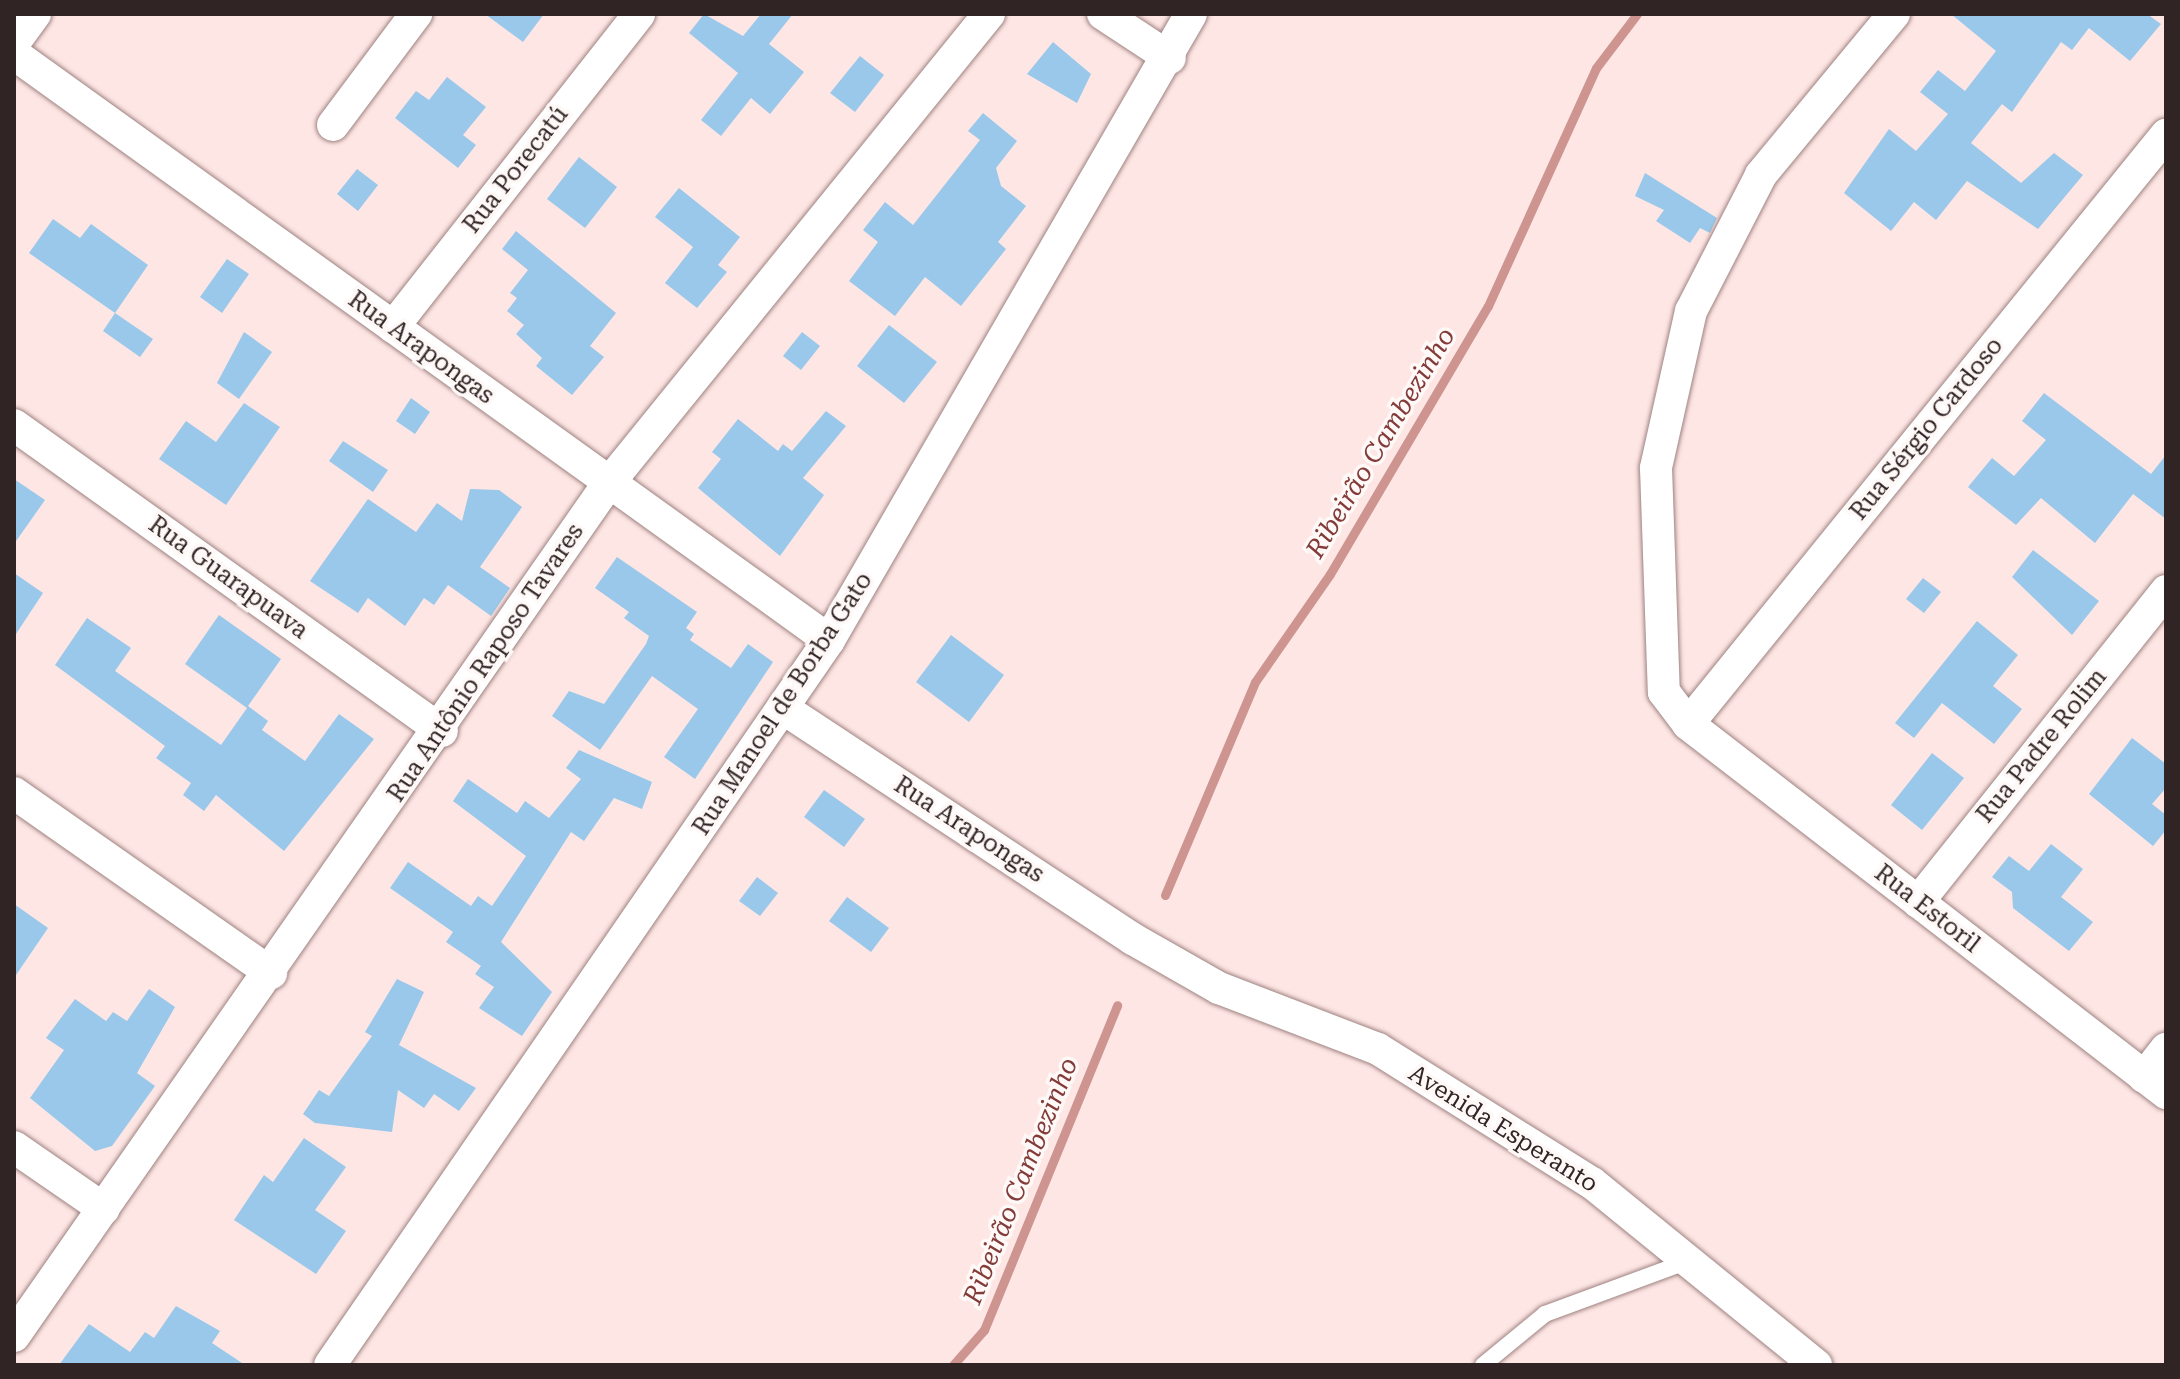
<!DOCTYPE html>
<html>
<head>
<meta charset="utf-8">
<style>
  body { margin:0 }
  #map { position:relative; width:2180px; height:1379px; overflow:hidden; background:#fee6e4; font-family:"Roboto Serif",serif }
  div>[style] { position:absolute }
  .stream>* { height:9px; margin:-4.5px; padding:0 4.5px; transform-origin:4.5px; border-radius:4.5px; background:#cd9490 }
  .building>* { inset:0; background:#99c8ea }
  .roads { filter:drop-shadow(0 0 2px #9d8280) drop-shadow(0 0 2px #9d8280) }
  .service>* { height:16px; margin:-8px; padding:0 8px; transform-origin:8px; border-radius:8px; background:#fff }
  .minor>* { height:32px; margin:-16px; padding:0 16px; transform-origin:16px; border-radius:16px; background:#fff }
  span { translate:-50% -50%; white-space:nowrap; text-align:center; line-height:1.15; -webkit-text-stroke:7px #fef8f7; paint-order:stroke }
  .street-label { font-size:24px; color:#302524 }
  .water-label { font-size:26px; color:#823b38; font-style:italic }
  .frame { position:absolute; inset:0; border:16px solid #302524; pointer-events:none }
</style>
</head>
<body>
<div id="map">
  <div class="stream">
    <i style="left:1165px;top:895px;width:231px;rotate:-67.1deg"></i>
    <i style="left:1255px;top:682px;width:131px;rotate:-55.2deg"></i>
    <i style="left:1330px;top:574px;width:311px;rotate:-59.5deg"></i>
    <i style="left:1488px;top:306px;width:261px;rotate:-65.6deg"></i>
    <i style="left:1596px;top:68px;width:68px;rotate:-52.8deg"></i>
    <i style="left:953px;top:1365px;width:47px;rotate:-48.5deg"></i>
    <i style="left:984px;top:1330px;width:351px;rotate:-67.7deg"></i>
  </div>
  <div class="building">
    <i style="clip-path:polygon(485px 14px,544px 14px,523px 42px)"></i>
    <i style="clip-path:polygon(704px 14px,743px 36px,761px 14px,793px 14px,769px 44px,804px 72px,770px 114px,751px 98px,721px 136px,701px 120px,738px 73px,689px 33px)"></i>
    <i style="clip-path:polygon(1951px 14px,2147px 14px,2161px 24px,2130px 61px,2089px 28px,2072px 50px,2061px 42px,2012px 112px,2002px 104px,1971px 143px,2021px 183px,2054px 153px,2083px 175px,2038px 229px,1967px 181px,1936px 220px,1914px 202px,1891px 231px,1844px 193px,1889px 129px,1916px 151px,1948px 114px,1920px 92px,1938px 70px,1965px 91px,1996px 51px)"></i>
    <i style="clip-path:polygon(1053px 42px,1091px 74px,1077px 103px,1027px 74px)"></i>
    <i style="clip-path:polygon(860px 56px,884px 75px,855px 112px,830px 93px)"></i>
    <i style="clip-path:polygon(447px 77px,486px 107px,463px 135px,476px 145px,458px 168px,395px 118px,416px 91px,429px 100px)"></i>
    <i style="clip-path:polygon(983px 113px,1017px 141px,996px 168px,1001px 186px,1026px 206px,998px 242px,1006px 249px,961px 306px,925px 277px,895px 316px,849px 281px,878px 242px,863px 230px,885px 202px,913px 225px,980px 140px,968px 131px)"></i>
    <i style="clip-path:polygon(579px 157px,617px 187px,585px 228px,547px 199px)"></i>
    <i style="clip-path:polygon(357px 169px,378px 185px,358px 211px,337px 194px)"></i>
    <i style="clip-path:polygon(1645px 173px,1717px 218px,1710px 233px,1700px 228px,1690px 243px,1656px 221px,1664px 210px,1635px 196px)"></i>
    <i style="clip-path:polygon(679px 188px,740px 237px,718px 265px,727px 272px,697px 308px,665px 283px,693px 247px,655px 217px)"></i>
    <i style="clip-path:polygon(53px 219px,80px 238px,91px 224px,148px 265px,115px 313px,29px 253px)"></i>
    <i style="clip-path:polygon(516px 231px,616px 313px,590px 346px,604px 357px,572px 395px,536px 366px,542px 358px,516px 334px,524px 325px,507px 311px,517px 298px,510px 293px,528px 270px,502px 249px)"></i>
    <i style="clip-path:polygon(227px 259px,249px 274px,222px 313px,200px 297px)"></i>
    <i style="clip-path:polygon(115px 313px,153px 339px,140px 357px,103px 331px)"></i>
    <i style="clip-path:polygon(889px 325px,937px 362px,904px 403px,857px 366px)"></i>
    <i style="clip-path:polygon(244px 332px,272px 352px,239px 399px,217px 383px)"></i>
    <i style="clip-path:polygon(802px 332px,820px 346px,801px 370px,783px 356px)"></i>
    <i style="clip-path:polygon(2044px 393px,2151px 474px,2166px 455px,2166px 519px,2133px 494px,2095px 543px,2041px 498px,2016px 525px,1968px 487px,1992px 458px,2014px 476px,2046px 440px,2022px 421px)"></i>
    <i style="clip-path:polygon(411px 398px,430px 412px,415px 434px,396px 421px)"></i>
    <i style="clip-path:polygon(244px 403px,280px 427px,226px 505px,159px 459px,186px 421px,216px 442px)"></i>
    <i style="clip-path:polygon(826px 411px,846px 426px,803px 478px,824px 495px,780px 556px,698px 488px,721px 459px,712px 452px,738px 419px,778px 451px,783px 444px,792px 451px)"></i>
    <i style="clip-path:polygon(343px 441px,388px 470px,373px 492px,329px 461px)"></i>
    <i style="clip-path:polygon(14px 479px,45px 500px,14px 544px)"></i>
    <i style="clip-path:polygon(470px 489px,499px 490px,522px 507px,480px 567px,510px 588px,491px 616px,448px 585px,434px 605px,424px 598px,405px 626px,368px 598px,358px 613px,310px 581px,368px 499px,416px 532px,437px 503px,462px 521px)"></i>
    <i style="clip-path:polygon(2033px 550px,2099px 601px,2072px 635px,2012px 577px)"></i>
    <i style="clip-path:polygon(617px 557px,697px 612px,686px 628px,694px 634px,690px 640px,731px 668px,748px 644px,773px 662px,695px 779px,664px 757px,698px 709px,652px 676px,600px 750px,552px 716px,569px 691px,604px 704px,646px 644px,649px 636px,624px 618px,629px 612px,595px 588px)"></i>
    <i style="clip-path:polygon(14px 573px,43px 593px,14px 637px)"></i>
    <i style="clip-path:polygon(1923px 578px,1941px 592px,1924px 613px,1906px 599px)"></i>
    <i style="clip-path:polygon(219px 615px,281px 659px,248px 706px,268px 721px,262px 730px,305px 761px,339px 714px,374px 739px,284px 851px,216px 795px,204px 811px,183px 795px,191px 783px,156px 758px,165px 746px,55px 665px,87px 618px,131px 648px,115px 671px,221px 745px,247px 708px,185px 664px)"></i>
    <i style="clip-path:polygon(1977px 621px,2018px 655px,1993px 686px,2022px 709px,1994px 744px,1942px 703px,1914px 738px,1895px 723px)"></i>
    <i style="clip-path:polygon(951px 635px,1004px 675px,969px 722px,916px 682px)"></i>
    <i style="clip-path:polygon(2132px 738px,2166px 764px,2166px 788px,2152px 804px,2166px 815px,2166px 830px,2153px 846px,2089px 794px)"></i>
    <i style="clip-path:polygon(579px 750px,652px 782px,642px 809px,614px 798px,584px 841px,571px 832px,501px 942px,552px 992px,522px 1036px,479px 1008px,494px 987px,475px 974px,481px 966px,446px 942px,453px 932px,390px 888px,408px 862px,471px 906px,478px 896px,492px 906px,526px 856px,453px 801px,468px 779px,517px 813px,525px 801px,549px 818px,581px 779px,566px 768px)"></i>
    <i style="clip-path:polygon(1932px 753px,1964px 778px,1922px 830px,1891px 805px)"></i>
    <i style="clip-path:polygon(824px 790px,865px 819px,844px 847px,804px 817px)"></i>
    <i style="clip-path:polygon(2051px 844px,2083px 869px,2061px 897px,2093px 922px,2069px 951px,2013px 908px,2012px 892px,1992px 877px,2009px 856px,2029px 871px)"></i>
    <i style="clip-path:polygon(757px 877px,778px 893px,760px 916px,739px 901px)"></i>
    <i style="clip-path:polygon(847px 897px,889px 928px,871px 952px,829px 921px)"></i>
    <i style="clip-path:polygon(14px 904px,48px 928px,14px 978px)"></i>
    <i style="clip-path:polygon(397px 979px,424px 992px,399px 1045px,476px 1088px,459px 1111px,434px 1094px,424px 1108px,398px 1090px,392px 1132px,315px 1123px,303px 1114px,319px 1090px,329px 1096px,372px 1036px,365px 1032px)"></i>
    <i style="clip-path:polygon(149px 989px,175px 1007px,137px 1073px,155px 1086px,112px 1146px,95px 1151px,30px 1098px,64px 1050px,46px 1038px,75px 999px,106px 1021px,113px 1012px,127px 1021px)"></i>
    <i style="clip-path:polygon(304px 1138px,346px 1167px,315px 1210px,346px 1231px,316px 1274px,234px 1220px,264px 1175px,273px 1182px)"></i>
    <i style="clip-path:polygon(176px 1306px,220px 1331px,212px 1343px,245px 1365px,59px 1365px,89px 1324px,130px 1352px,145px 1332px,154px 1338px)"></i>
  </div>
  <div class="roads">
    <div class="service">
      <i style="left:1483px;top:1365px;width:80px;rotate:-39.4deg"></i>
      <i style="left:1545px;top:1314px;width:153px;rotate:-20.3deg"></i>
    </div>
    <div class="minor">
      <i style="left:1103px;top:14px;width:80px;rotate:33.3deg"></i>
      <i style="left:1894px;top:14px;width:209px;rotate:129.6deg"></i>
      <i style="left:1761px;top:175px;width:153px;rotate:117.2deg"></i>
      <i style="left:1691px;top:311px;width:161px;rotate:102.6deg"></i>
      <i style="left:1656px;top:468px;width:224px;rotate:88deg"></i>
      <i style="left:1664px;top:692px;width:40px;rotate:53deg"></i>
      <i style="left:1688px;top:724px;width:604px;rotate:37.67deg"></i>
      <i style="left:14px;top:43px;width:36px;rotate:-54deg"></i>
      <i style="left:14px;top:54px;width:1004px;rotate:35.72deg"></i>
      <i style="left:333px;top:125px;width:139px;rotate:-53.2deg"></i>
      <i style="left:393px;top:327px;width:398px;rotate:-51.8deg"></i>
      <i style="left:14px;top:425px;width:526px;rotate:35.56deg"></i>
      <i style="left:784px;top:709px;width:418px;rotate:33.4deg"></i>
      <i style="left:1133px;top:939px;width:99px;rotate:29.7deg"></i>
      <i style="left:1219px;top:988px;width:170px;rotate:21deg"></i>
      <i style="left:1378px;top:1049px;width:252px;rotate:32.1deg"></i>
      <i style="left:1592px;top:1183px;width:289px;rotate:39.1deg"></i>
      <i style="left:1688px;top:724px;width:759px;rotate:-50.94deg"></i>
      <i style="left:14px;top:793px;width:314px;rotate:35deg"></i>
      <i style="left:1918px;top:902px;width:398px;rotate:-51.4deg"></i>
      <i style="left:2144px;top:1077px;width:36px;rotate:-52deg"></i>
      <i style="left:14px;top:1147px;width:109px;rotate:34.6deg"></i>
      <i style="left:14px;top:1336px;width:1039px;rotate:-55.12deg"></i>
      <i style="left:608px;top:484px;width:605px;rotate:-50.97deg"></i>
      <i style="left:330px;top:1365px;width:880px;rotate:-55.46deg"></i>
      <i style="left:829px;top:640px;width:723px;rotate:-59.96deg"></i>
    </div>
  </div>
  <div class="street-label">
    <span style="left:516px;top:170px;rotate:-52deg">Rua Porecatú</span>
    <span style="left:421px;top:348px;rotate:36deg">Rua Arapongas</span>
    <span style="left:1927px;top:429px;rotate:-51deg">Rua Sérgio Cardoso</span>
    <span style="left:228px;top:578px;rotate:36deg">Rua Guarapuava</span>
    <span style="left:486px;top:663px;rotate:-56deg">Rua Antônio Raposo Tavares</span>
    <span style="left:783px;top:704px;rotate:-57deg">Rua Manoel de Borba Gato</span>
    <span style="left:2042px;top:746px;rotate:-51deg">Rua Padre Rolim</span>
    <span style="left:969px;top:830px;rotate:33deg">Rua Arapongas</span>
    <span style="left:1927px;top:909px;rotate:38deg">Rua Estoril</span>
    <span style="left:1503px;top:1129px;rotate:32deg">Avenida Esperanto</span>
  </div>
  <div class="water-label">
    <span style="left:1381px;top:443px;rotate:-59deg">Ribeirão Cambezinho</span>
    <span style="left:1021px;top:1181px;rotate:-68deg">Ribeirão Cambezinho</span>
  </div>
  <div class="frame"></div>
</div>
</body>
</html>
